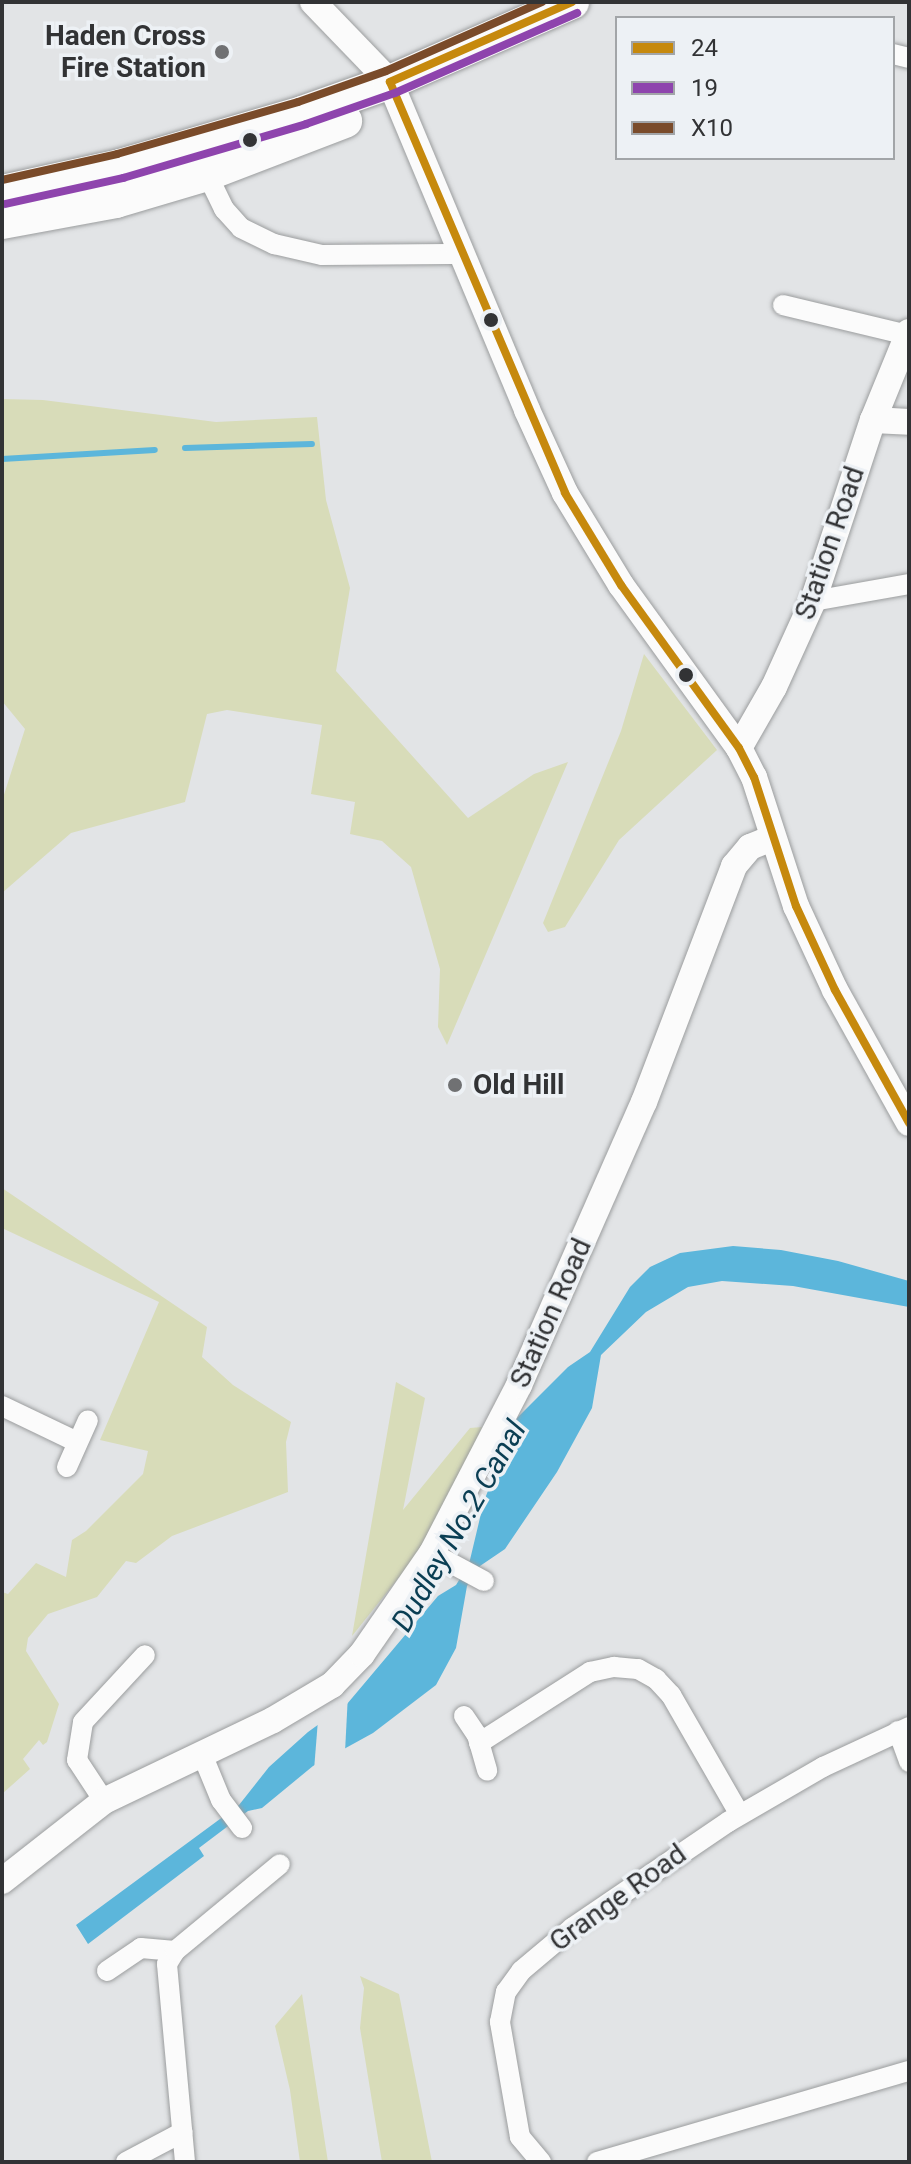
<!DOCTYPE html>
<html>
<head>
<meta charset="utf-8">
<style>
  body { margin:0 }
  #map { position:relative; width:911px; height:2164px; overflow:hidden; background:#e2e4e6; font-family:Roboto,sans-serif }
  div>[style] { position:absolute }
  .green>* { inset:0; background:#d8dcb9 }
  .water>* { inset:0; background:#5cb6db }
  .pier>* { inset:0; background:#e2e4e6 }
  .stream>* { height:6px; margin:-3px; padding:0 3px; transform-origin:3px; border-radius:3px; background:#5cb6db }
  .roads { filter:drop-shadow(0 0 2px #9b9d9e) drop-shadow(0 0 2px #9b9d9e) }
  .minor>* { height:20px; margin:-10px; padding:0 10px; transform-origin:10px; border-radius:10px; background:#fbfbfb }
  .tertiary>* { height:26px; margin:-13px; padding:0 13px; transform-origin:13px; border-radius:13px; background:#fbfbfb }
  .primary>* { height:34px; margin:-17px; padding:0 17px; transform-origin:17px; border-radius:17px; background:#fbfbfb }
  .bus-1>* { height:8px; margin:-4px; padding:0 4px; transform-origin:4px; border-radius:4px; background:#c6890d }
  .bus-2>* { height:8px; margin:-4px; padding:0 4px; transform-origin:4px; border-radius:4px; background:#8e44ad }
  .bus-3>* { height:8px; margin:-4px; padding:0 4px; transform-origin:4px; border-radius:4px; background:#7a4b2a }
  .dots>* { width:22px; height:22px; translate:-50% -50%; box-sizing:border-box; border:4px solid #edf1f5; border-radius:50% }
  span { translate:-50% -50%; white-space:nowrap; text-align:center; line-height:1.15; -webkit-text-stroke:7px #edf1f5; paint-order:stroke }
  .poi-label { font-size:28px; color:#323335; font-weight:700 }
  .right { translate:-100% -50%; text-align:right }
  .left { translate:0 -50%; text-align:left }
  .street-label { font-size:28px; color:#323335 }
  .water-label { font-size:30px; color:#0a3e53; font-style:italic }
  .frame { position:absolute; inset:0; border:4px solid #323335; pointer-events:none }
  .legend { position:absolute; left:615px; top:16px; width:280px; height:144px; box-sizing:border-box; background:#edf1f5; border:2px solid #a2a5a8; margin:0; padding:10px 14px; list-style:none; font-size:24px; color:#323335 }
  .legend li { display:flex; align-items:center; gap:16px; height:40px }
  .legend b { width:40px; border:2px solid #a2a5a8 }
</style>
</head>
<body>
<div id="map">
  <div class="green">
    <i style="clip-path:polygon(2px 399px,43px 400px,216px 422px,317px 417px,326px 500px,350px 588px,336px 671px,468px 818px,534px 774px,568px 762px,447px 1045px,438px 1027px,440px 969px,411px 867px,382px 841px,350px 834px,355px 802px,311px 794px,322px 725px,227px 710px,207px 714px,185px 802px,71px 833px,2px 893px,2px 801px,25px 729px,2px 701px)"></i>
    <i style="clip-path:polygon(644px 654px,717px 750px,619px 840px,565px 927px,548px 932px,543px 923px,621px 731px)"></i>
    <i style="clip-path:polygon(2px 1188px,207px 1327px,202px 1357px,233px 1385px,291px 1422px,286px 1442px,288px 1492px,172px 1536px,136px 1563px,126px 1561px,97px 1597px,48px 1614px,28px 1638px,26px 1651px,59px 1704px,47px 1742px,43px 1745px,39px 1740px,23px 1759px,30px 1769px,2px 1794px,2px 1592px,8px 1594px,36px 1563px,66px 1577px,72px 1540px,86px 1531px,143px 1474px,148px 1451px,100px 1440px,159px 1302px,2px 1228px)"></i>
    <i style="clip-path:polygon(396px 1382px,425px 1398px,403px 1510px,470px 1428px,482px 1427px,433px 1535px,352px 1636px)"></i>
    <i style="clip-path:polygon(360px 1976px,399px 1994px,432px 2162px,382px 2162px,360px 2028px,364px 1988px)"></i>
    <i style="clip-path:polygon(302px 1994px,328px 2162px,300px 2162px,290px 2090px,275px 2026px)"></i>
  </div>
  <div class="water">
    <i style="clip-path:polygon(733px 1246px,781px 1250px,838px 1261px,909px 1281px,909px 1307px,793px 1286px,722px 1281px,688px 1287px,646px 1312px,601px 1355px,592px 1408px,557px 1472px,505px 1549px,480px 1566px,467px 1586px,456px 1648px,436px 1685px,373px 1733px,313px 1766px,262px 1808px,248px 1811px,199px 1848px,204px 1856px,88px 1944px,76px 1925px,239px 1805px,269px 1767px,308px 1732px,347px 1704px,438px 1596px,456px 1585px,469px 1564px,484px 1501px,516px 1419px,568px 1367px,590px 1352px,630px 1287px,650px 1267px,680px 1253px)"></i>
  </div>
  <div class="pier">
    <i style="clip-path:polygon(348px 1694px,345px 1752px,314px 1770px,318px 1720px)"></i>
  </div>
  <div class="stream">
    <i style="left:185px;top:448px;width:127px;rotate:-1.8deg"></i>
    <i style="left:2px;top:459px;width:153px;rotate:-3.4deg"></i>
  </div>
  <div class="roads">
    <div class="minor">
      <i style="left:893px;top:54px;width:16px;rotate:14deg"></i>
      <i style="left:207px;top:174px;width:39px;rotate:64deg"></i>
      <i style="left:224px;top:209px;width:25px;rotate:48deg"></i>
      <i style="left:241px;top:228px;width:37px;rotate:26deg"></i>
      <i style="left:274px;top:244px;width:49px;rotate:12.9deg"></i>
      <i style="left:322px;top:255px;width:128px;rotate:-0.4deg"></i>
      <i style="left:450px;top:254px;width:13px;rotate:-18deg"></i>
      <i style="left:783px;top:305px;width:129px;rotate:13.5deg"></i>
      <i style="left:813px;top:601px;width:97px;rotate:-10deg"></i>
      <i style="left:2px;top:1406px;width:83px;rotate:25.6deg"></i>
      <i style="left:67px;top:1467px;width:51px;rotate:-65.9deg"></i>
      <i style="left:432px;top:1553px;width:59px;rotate:28.3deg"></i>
      <i style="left:464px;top:1716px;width:23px;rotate:56deg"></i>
      <i style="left:477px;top:1735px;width:37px;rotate:74deg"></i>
      <i style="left:898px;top:1731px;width:33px;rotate:70deg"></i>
      <i style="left:479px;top:1743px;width:132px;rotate:-32.6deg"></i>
      <i style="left:590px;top:1672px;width:25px;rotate:-12deg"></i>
      <i style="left:614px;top:1667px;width:24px;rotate:5deg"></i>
      <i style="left:638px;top:1669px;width:21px;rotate:29deg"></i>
      <i style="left:656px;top:1679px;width:22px;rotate:47deg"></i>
      <i style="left:671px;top:1695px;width:138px;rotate:60.1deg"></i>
      <i style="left:202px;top:1754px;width:50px;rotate:67.6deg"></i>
      <i style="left:221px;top:1800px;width:35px;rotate:53deg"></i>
      <i style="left:104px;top:1801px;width:49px;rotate:-123.4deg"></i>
      <i style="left:77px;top:1760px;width:38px;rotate:-81deg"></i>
      <i style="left:83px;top:1722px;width:91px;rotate:-47.2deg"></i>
      <i style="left:107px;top:1971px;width:41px;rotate:-34.1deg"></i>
      <i style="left:141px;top:1948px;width:34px;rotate:5deg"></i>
      <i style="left:126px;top:2162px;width:64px;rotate:-27.8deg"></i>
      <i style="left:185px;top:2162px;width:199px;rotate:-95.2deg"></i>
      <i style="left:167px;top:1964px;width:15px;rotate:-58deg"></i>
      <i style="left:175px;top:1951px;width:136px;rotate:-39.6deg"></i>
      <i style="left:541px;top:2162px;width:33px;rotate:-130deg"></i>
      <i style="left:520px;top:2137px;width:117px;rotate:-99.9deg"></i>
      <i style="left:500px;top:2022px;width:31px;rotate:-79deg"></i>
      <i style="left:506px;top:1992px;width:26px;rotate:-54deg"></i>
      <i style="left:521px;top:1971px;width:67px;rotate:-40.1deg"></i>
      <i style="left:572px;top:1928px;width:189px;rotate:-34.2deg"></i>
      <i style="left:728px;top:1822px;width:110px;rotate:-30.1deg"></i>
      <i style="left:823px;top:1767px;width:95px;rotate:-24.9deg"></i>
      <i style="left:597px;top:2162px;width:325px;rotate:-16.3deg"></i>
    </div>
    <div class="tertiary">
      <i style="left:313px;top:2px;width:111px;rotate:46.1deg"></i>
      <i style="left:390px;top:82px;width:355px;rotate:67.3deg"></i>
      <i style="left:527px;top:410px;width:91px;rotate:65.4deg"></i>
      <i style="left:565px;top:493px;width:108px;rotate:58.7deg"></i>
      <i style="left:621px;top:585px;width:201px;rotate:54.1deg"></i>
      <i style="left:739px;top:748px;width:33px;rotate:63deg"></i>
      <i style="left:754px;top:777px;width:136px;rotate:72deg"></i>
      <i style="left:796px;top:906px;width:93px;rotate:65.1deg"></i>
      <i style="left:835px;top:990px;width:152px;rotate:60.9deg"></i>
      <i style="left:873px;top:420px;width:36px;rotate:3deg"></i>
      <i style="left:739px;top:748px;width:70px;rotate:-60.2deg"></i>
      <i style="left:774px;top:687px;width:94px;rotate:-65.6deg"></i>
      <i style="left:813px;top:601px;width:191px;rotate:-71.7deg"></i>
      <i style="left:873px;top:420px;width:95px;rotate:-67.8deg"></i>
      <i style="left:2px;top:1881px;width:130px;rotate:-38.1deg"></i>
      <i style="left:104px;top:1801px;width:187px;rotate:-25.6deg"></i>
      <i style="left:273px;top:1720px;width:69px;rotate:-30.7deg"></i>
      <i style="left:332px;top:1685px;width:43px;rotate:-45.9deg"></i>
      <i style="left:362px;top:1654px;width:123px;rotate:-55.3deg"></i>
      <i style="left:432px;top:1553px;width:189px;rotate:-62.6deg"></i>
      <i style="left:519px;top:1385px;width:309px;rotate:-66.2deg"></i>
      <i style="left:644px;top:1102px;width:253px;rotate:-69.1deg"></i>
      <i style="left:734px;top:866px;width:25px;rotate:-50deg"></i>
      <i style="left:750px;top:847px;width:24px;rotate:-22deg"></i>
    </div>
    <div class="primary">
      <i style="left:2px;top:192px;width:121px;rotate:-12.4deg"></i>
      <i style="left:120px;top:166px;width:190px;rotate:-16.2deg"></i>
      <i style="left:302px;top:113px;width:93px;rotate:-19.4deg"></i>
      <i style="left:390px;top:82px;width:199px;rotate:-23.7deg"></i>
      <i style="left:2px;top:222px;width:116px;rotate:-10.4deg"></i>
      <i style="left:116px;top:201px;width:95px;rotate:-16.5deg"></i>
      <i style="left:207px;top:174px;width:148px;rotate:-21deg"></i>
    </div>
  </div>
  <div class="bus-1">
    <i style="left:572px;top:2px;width:199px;rotate:156.3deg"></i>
    <i style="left:390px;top:82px;width:447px;rotate:66.9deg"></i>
    <i style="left:565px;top:493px;width:108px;rotate:58.7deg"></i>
    <i style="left:621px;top:585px;width:201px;rotate:54.1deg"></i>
    <i style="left:739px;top:748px;width:33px;rotate:63deg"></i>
    <i style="left:754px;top:777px;width:136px;rotate:72deg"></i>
    <i style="left:796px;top:906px;width:93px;rotate:65.1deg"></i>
    <i style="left:835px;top:990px;width:152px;rotate:60.9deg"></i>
  </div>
  <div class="bus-2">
    <i style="left:5px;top:204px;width:121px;rotate:-12.4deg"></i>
    <i style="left:123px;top:178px;width:191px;rotate:-16.4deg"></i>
    <i style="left:306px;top:124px;width:94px;rotate:-19.2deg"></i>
    <i style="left:395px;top:93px;width:199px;rotate:-23.7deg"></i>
  </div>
  <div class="bus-3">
    <i style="left:2px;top:180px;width:118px;rotate:-12.7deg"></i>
    <i style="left:117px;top:154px;width:188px;rotate:-16deg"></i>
    <i style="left:298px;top:102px;width:93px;rotate:-19.4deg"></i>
    <i style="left:386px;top:71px;width:171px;rotate:-23.9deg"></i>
  </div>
  <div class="dots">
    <i style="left:222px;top:52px;background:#707173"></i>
    <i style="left:250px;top:140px;background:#323335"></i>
    <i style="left:491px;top:320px;background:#323335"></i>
    <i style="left:686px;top:675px;background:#323335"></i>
    <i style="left:455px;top:1085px;background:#707173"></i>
  </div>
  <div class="poi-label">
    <span class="right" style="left:206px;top:52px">Haden Cross<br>Fire Station</span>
    <span class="left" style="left:473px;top:1085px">Old Hill</span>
  </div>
  <div class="street-label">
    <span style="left:830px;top:543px;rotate:-71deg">Station Road</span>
    <span style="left:551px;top:1313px;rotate:-66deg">Station Road</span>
    <span style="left:618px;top:1898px;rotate:-36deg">Grange Road</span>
  </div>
  <div class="water-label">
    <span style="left:459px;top:1526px;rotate:-60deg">Dudley No.2 Canal</span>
  </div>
  <div class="frame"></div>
  <ul class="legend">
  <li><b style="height:10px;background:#c6890d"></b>24</li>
  <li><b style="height:10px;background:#8e44ad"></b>19</li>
  <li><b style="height:10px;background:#7a4b2a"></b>X10</li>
  </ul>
</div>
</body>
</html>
